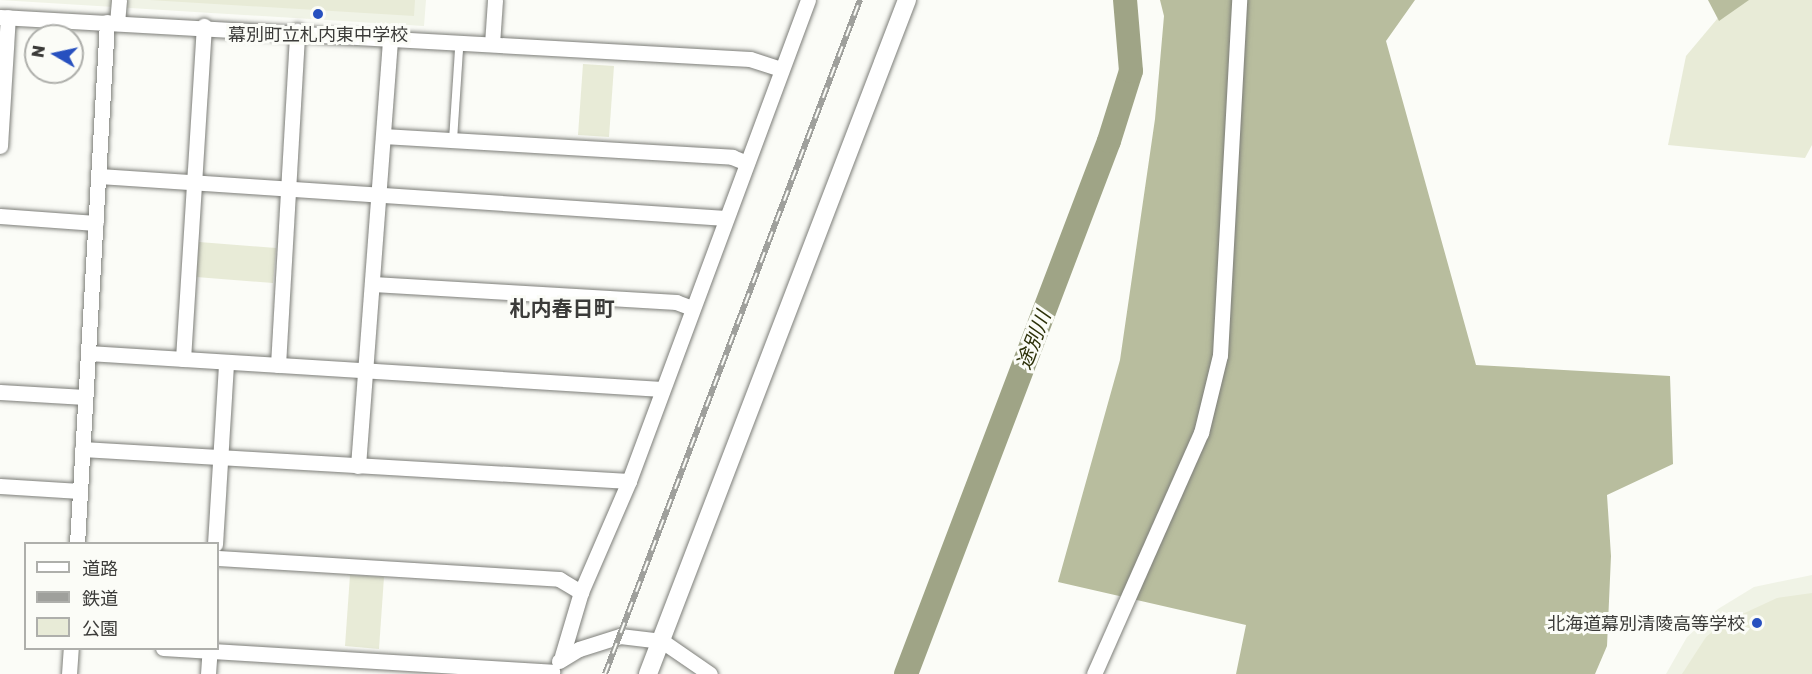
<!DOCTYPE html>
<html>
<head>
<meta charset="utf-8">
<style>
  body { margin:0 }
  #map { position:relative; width:1812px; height:674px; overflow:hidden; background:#fbfcf7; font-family:"Golos Text","Noto Sans JP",sans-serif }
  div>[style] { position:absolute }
  .built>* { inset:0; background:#f0f3e6 }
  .green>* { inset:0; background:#e8ebd7 }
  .forest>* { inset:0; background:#b8bd9e }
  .river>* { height:24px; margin:-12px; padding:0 12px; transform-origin:12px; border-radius:12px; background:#9fa486 }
  .roads { filter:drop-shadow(0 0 2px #7d7e79) drop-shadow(0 0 2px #7d7e79) }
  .service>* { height:8px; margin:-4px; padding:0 4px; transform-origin:4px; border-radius:4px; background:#fff }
  .minor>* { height:15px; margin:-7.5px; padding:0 7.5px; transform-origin:7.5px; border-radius:7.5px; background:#fff }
  .tertiary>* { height:18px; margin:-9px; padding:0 9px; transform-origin:9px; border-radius:9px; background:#fff }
  .rail>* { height:6px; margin-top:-3px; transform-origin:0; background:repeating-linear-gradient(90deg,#fbfcf7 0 11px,#9fa09c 0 22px); box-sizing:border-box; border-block:2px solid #9fa09c }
  .dots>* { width:16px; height:16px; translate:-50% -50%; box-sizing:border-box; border:3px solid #fbfcf7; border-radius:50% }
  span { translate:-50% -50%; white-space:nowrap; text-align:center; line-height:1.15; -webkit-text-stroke:6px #fbfcf7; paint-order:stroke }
  .poi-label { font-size:18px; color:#3b3b39 }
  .right { translate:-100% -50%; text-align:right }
  .water-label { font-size:20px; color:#2d3109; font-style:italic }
  .quarter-label { font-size:21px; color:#3b3b39; font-weight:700 }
  .legend { position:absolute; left:24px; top:542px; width:195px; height:108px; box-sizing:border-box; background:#fbfcf7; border:2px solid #aeafab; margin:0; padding:8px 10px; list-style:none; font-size:18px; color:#3b3b39 }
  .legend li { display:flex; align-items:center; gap:12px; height:30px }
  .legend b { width:30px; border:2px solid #aeafab }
  .north { position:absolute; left:24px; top:24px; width:60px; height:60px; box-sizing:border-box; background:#fbfcf7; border:2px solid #aeafab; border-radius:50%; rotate:279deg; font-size:16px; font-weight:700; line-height:24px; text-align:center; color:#3b3b39 }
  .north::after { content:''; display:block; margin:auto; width:21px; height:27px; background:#2750bf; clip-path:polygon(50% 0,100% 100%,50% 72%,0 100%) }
</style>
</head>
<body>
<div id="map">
  <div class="built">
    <i style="clip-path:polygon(0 0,426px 0,424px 26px)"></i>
    <i style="clip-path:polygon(1812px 575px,1812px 674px,1666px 674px,1687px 637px,1718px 609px,1754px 587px)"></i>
  </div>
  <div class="green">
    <i style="clip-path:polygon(149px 0,415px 0,414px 16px)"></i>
    <i style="clip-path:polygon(1733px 0,1812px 0,1812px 145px,1805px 158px,1668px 145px,1686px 56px)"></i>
    <i style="clip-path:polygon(583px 64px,614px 66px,609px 137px,578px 135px)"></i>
    <i style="clip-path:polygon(199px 242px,276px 248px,273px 283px,196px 277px)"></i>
    <i style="clip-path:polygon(350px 575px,384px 577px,379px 649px,345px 646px)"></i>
    <i style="clip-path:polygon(1812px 593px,1812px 674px,1682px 674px,1706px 637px,1723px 623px,1777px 598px)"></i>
  </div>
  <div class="forest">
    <i style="clip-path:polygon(1160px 0,1415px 0,1386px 41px,1476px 365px,1670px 376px,1673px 464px,1607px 495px,1611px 556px,1607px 646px,1595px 674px,1236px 674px,1246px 625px,1058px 582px,1120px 360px,1155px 119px,1164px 16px)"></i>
    <i style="clip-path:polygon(1708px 0,1749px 0,1719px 21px)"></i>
  </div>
  <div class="river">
    <i style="left:906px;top:674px;width:570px;rotate:-69.15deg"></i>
    <i style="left:1109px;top:141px;width:73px;rotate:-72.6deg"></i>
    <i style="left:1131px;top:71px;width:71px;rotate:-94.8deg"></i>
  </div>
  <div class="roads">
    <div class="service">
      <i style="left:453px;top:140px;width:91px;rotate:-86.2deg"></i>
    </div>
    <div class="minor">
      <i style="left:0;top:17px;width:751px;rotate:3.21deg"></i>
      <i style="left:750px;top:59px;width:32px;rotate:18deg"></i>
      <i style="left:117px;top:23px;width:23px;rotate:-85deg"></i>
      <i style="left:492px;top:44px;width:44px;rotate:-86.1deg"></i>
      <i style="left:383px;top:136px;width:350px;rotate:3.4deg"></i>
      <i style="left:732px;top:157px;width:16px;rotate:22deg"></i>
      <i style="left:0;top:146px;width:129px;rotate:-86.5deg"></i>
      <i style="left:99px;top:176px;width:628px;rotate:3.83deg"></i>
      <i style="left:0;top:216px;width:96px;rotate:4.2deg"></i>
      <i style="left:373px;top:284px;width:304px;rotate:3.4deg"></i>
      <i style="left:676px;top:302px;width:17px;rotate:21deg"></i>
      <i style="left:88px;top:353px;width:575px;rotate:3.59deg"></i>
      <i style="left:183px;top:359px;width:334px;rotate:-86.4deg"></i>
      <i style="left:278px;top:365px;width:335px;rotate:-86.7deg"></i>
      <i style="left:0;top:392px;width:85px;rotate:3.4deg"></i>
      <i style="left:82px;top:449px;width:548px;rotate:3.35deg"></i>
      <i style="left:358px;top:466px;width:428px;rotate:-85.7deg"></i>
      <i style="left:0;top:486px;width:80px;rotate:3.6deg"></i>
      <i style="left:77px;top:544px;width:523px;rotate:-86.71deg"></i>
      <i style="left:215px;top:544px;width:182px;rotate:-86.5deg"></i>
      <i style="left:218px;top:558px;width:342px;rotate:3.5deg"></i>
      <i style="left:559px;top:579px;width:26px;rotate:31deg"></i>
      <i style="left:163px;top:648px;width:390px;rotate:3.5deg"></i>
      <i style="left:562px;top:656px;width:67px;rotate:-73.5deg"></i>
      <i style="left:581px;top:592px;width:121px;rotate:-66.6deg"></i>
      <i style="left:629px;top:481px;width:513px;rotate:-69.59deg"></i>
      <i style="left:559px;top:661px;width:23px;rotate:-31deg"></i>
      <i style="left:579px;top:649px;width:43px;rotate:-17.6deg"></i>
      <i style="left:620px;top:636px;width:42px;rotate:6.8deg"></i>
      <i style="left:662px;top:641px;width:58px;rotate:34.5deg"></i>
      <i style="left:69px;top:674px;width:26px;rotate:-86deg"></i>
      <i style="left:208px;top:674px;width:26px;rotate:-86deg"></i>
      <i style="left:1094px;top:674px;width:264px;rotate:-66.1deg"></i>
      <i style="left:1201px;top:433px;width:80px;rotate:-76.3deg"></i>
      <i style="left:1220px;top:355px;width:356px;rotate:-86.9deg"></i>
    </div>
    <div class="tertiary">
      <i style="left:648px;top:674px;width:722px;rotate:-68.98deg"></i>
    </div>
  </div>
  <div class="rail">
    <i style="left:605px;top:674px;width:721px;rotate:-69.28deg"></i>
  </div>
  <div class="dots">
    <i style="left:318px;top:14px;background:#2750bf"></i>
    <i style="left:1757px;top:623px;background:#2750bf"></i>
  </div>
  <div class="poi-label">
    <span style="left:318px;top:34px">幕別町立札内東中学校</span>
    <span class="right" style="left:1745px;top:623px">北海道幕別清陵高等学校</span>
  </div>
  <div class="water-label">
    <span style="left:1033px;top:340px;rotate:-69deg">途別川</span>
  </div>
  <div class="quarter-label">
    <span style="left:562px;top:308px">札内春日町</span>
  </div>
  <ul class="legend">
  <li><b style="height:8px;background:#fff"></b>道路</li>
  <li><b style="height:8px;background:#9fa09c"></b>鉄道</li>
  <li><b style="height:16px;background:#e8ebd7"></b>公園</li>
  </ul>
  <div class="north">N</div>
</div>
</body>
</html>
